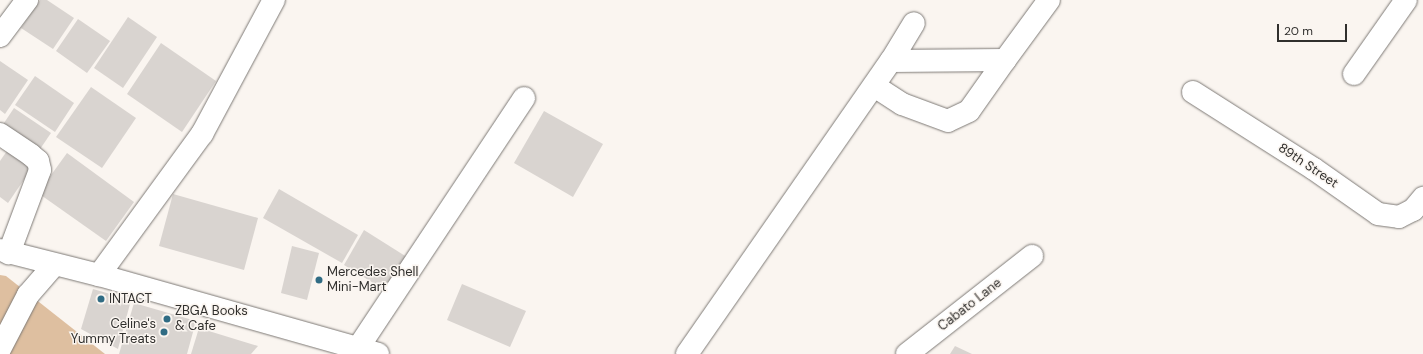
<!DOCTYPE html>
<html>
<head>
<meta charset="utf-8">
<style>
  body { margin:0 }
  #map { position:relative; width:1423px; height:354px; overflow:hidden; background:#faf5f0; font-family:"DM Sans",sans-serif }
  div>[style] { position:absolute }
  .green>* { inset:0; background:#debfa0 }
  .building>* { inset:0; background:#d9d4d0 }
  .roads { filter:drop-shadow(0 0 1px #7d7975) drop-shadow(0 0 1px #7d7975) }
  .minor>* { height:22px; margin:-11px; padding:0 11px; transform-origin:11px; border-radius:11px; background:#fff }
  .major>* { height:22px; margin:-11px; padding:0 11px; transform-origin:11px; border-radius:11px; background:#fff }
  .dots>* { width:11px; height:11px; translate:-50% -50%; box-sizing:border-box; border:2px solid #faf5f0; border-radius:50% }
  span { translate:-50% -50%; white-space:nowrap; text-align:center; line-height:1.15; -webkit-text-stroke:3px #faf5f0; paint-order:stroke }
  .street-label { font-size:13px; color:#302f2d }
  .poi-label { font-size:13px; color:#302f2d }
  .left { translate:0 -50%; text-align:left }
  .right { translate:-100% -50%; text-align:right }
  .scale { position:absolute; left:1277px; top:24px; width:70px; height:18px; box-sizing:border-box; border:2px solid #302f2d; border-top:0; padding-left:5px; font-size:12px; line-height:14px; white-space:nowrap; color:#302f2d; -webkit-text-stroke:3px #faf5f0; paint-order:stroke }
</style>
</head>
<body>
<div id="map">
  <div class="green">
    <i style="clip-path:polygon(0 275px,6px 276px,105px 354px,0 354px)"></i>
  </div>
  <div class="building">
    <i style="clip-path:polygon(40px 0,47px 0,74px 18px,53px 49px,21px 28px)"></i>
    <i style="clip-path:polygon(128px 17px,157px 37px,123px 88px,94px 68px)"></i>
    <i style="clip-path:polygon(78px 19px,110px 41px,87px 73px,56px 51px)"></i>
    <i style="clip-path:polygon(161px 43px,216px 81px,182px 132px,127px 94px)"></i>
    <i style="clip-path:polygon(0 61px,28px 80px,5px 114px,0 110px)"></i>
    <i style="clip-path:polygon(35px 76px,74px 103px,55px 132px,15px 105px)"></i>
    <i style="clip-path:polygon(91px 87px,136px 118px,102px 168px,56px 137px)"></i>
    <i style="clip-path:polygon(14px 108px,51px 133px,36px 155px,0 129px)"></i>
    <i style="clip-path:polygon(544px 111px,603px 144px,573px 197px,514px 163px)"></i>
    <i style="clip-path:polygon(9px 148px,34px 165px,8px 203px,0 197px,0 161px)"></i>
    <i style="clip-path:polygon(67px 153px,134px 202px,106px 241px,38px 193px)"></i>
    <i style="clip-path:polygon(279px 189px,358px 235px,342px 263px,263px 218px)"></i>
    <i style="clip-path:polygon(173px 194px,258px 218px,244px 270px,159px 246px)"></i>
    <i style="clip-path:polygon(364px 230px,410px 259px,388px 292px,344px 265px)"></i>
    <i style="clip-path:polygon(292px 246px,319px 253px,307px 300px,281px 293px)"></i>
    <i style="clip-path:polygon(462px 284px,526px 311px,510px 347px,447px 320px)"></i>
    <i style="clip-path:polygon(93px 289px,131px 300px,118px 349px,81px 329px)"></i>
    <i style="clip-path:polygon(134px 303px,196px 321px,187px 354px,119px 354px)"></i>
    <i style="clip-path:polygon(199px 328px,258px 346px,251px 354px,191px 354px)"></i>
    <i style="clip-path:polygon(955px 346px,972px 354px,950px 354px)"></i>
  </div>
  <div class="roads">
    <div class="minor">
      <i style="left:0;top:36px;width:45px;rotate:-53.1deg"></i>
      <i style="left:1005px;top:60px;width:74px;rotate:-53.7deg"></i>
      <i style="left:891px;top:61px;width:44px;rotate:-58.8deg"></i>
      <i style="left:1354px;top:74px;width:90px;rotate:-54.9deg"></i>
      <i style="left:1193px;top:92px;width:143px;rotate:32.5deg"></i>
      <i style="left:1314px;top:169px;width:78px;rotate:35.1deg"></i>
      <i style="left:1378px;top:214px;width:21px;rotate:8deg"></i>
      <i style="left:1399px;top:217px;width:16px;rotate:-27deg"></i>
      <i style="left:1413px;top:210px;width:16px;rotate:-50deg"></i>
      <i style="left:0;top:134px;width:37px;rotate:34deg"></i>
      <i style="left:31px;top:155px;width:9px;rotate:41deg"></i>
      <i style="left:38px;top:161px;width:9px;rotate:77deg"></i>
      <i style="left:40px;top:170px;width:89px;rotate:110.5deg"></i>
      <i style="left:99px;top:275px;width:175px;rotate:-53.9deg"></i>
      <i style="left:202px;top:134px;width:152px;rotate:-61.8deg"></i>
      <i style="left:358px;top:348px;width:300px;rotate:-56.4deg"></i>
      <i style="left:0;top:349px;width:61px;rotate:-62.6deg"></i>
      <i style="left:28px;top:295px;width:40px;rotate:-49deg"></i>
      <i style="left:687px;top:354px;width:357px;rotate:-55.2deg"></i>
      <i style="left:891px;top:61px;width:114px;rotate:-0.5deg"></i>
      <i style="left:1005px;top:60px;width:62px;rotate:125.2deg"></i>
      <i style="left:969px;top:111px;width:23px;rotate:155deg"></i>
      <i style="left:948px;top:121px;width:49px;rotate:-159.7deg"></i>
      <i style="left:902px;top:104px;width:33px;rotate:-147deg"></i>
      <i style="left:907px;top:354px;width:159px;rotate:-38.1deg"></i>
    </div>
    <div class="major">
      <i style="left:0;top:250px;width:102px;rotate:14.2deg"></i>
      <i style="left:99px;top:275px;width:290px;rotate:15.8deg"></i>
    </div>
  </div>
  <div class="dots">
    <i style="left:319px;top:280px;background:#306c84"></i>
    <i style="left:101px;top:299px;background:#306c84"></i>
    <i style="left:167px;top:319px;background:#306c84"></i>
    <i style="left:164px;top:332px;background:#306c84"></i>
  </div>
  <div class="street-label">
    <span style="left:1308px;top:166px;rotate:34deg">89th Street</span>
    <span style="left:970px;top:305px;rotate:-38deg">Cabato Lane</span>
  </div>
  <div class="poi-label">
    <span class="left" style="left:327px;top:280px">Mercedes Shell<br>Mini-Mart</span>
    <span class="left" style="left:109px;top:299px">INTACT</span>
    <span class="left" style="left:175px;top:319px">ZBGA Books<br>&amp; Cafe</span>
    <span class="right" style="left:156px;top:332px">Celine's<br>Yummy Treats</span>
  </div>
  <div class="scale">20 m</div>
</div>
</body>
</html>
